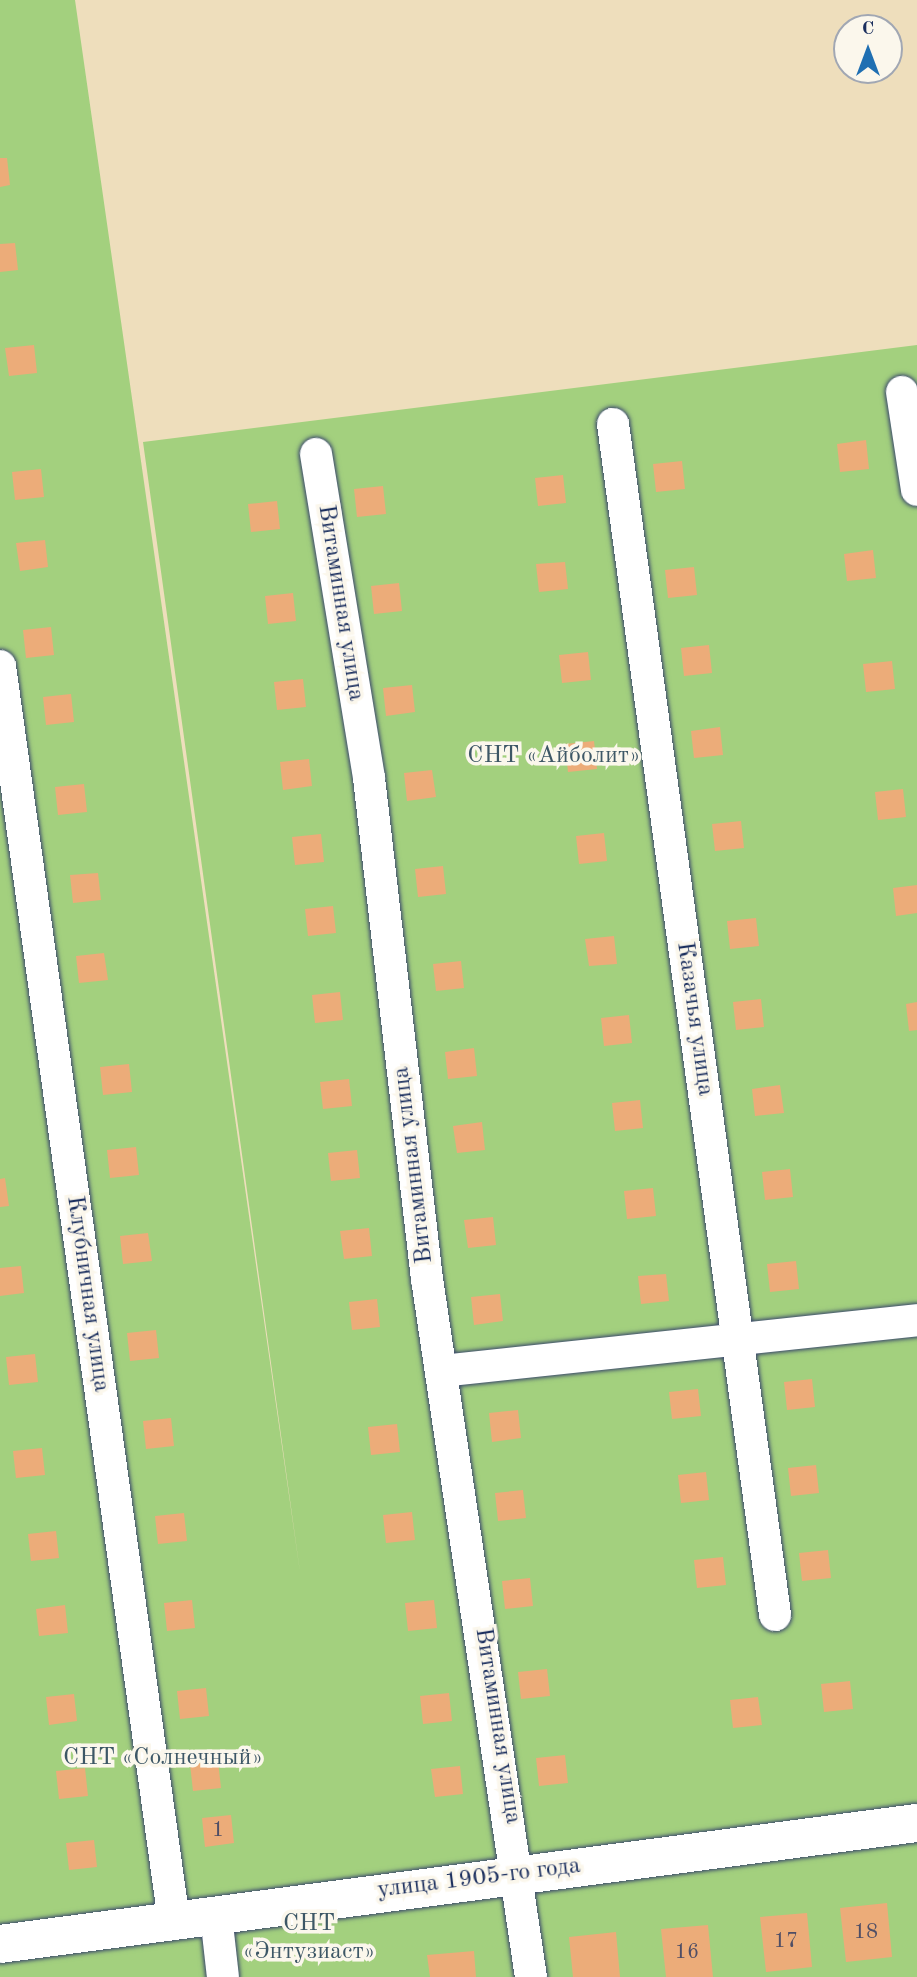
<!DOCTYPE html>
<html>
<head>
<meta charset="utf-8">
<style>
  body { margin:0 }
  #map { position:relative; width:917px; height:1977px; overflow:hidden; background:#eedebc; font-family:"Old Standard TT",serif }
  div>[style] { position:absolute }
  .green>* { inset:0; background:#a3d07e }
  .building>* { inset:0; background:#ecac79 }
  .roads { filter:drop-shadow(0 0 2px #3b496c) drop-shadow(0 0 2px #3b496c) }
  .minor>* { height:32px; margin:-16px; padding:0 16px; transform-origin:16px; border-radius:16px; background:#fff }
  .tertiary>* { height:38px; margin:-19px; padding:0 19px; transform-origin:19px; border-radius:19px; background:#fff }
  span { translate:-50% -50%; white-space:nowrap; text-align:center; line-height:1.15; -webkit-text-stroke:7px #fbf7ec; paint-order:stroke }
  .number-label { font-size:21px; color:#4f4e65 }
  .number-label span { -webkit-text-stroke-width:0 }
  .street-label { font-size:24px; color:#1b2f5e }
  .park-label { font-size:24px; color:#3d5766 }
  .north { position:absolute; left:833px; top:14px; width:70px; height:70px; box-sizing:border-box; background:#fbf7ec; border:2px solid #a1a7b3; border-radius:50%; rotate:0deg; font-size:19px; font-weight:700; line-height:28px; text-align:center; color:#1b2f5e }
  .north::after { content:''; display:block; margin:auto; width:24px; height:32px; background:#1f6fb2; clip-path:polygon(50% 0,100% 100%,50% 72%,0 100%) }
</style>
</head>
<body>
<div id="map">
  <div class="green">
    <i style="clip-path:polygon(0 0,75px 0,300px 1572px,143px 442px,917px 345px,917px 1977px,0 1977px)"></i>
  </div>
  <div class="building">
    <i style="clip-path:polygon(0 158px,7px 158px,10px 185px,0 187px)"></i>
    <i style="clip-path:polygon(15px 243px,18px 270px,0 272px,0 244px)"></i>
    <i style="clip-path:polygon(34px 345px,37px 373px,9px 376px,5px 348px)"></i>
    <i style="clip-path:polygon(866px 440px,869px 469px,840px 472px,837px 444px)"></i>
    <i style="clip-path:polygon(682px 461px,685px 489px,656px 492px,653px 464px)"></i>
    <i style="clip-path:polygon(41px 469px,44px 497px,15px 500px,12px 472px)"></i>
    <i style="clip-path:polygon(563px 475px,566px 503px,538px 506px,535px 478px)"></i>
    <i style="clip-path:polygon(383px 486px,386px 514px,357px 517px,354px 489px)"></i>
    <i style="clip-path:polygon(277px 501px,280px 529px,251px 532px,248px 504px)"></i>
    <i style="clip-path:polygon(45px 540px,48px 567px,20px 571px,16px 543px)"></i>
    <i style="clip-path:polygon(873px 550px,876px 578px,847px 581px,844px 554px)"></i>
    <i style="clip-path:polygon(565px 562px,568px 589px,539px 592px,536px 564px)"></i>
    <i style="clip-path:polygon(694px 567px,697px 595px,668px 598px,665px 570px)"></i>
    <i style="clip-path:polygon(399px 583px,402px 611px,374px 614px,371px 586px)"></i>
    <i style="clip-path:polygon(293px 593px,296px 621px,268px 624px,265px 596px)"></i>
    <i style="clip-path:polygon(51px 627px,54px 655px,26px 658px,23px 630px)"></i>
    <i style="clip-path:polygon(709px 645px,712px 673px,684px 676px,681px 648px)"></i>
    <i style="clip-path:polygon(588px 652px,591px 680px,562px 683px,559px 655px)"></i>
    <i style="clip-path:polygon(892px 661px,895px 689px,866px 692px,863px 664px)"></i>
    <i style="clip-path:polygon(303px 679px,306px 707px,277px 710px,274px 682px)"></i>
    <i style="clip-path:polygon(412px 685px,415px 712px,386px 716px,383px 688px)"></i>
    <i style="clip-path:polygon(71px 694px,74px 722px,46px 725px,43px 697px)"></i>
    <i style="clip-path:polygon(720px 727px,723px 755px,694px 758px,691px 731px)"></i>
    <i style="clip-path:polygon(594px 741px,597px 769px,568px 772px,565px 744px)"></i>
    <i style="clip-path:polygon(309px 759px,312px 786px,283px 790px,280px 762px)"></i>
    <i style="clip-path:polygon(432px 770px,436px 797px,407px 801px,404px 773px)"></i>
    <i style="clip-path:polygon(84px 784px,87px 812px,58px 815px,55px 787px)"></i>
    <i style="clip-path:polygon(903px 789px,906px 817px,878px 820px,875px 792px)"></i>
    <i style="clip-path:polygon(741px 821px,744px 848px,715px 851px,712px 824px)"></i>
    <i style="clip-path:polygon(604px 833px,607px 861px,579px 864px,576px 836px)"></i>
    <i style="clip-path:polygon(321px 834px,324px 862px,295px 865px,292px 837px)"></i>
    <i style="clip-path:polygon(443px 866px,446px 894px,418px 897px,415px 869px)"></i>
    <i style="clip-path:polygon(98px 873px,101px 900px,73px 903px,70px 875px)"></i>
    <i style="clip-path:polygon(917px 885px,917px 913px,896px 916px,893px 888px)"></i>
    <i style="clip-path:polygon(333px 906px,336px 933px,308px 936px,305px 909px)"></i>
    <i style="clip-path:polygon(756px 918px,759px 946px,730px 949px,727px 921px)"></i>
    <i style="clip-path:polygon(614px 936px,617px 964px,589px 966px,585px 939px)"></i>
    <i style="clip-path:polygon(104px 953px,108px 980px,79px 983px,76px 956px)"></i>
    <i style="clip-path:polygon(461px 961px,464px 988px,436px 991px,433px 964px)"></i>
    <i style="clip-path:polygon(340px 992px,343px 1020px,315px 1023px,312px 995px)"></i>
    <i style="clip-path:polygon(761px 999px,764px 1027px,736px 1030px,733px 1002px)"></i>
    <i style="clip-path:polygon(917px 1002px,917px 1030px,909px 1031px,906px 1004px)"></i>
    <i style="clip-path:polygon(629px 1015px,632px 1043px,604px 1046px,601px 1018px)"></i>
    <i style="clip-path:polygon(474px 1048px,477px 1076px,448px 1079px,445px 1052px)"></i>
    <i style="clip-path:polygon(129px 1064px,132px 1092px,103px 1095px,100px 1067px)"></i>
    <i style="clip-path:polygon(349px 1079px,352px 1106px,323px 1109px,320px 1082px)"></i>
    <i style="clip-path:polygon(780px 1085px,784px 1113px,755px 1116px,752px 1089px)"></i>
    <i style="clip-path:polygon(640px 1100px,643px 1128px,615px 1131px,612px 1103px)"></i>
    <i style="clip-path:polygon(482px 1122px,485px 1150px,457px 1153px,453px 1126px)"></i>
    <i style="clip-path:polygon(136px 1147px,139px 1175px,110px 1178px,107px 1150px)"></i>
    <i style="clip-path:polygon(357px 1150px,360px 1178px,331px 1181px,328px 1153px)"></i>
    <i style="clip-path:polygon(790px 1169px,793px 1197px,765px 1200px,762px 1172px)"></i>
    <i style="clip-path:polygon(5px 1178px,9px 1206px,0 1207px,0 1179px)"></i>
    <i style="clip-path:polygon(653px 1188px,656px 1216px,627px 1219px,624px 1191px)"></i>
    <i style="clip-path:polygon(493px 1217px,496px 1245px,468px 1248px,464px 1220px)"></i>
    <i style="clip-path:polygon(369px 1228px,372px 1256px,344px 1259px,340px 1231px)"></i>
    <i style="clip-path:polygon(148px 1233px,152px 1261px,123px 1264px,120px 1236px)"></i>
    <i style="clip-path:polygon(796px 1261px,799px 1289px,770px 1292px,767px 1264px)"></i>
    <i style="clip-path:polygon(21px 1266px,24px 1293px,0 1296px,0 1268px)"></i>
    <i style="clip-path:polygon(666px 1274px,669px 1301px,641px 1304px,638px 1276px)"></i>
    <i style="clip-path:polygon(500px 1294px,503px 1321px,474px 1325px,471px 1297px)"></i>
    <i style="clip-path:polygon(377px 1299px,380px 1327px,352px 1330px,349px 1302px)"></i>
    <i style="clip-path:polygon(156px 1330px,159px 1358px,130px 1361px,127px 1333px)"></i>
    <i style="clip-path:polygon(35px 1354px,38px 1382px,9px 1385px,6px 1357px)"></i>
    <i style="clip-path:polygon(812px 1379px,815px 1407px,787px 1410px,784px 1382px)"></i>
    <i style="clip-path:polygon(698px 1389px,701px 1416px,672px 1419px,669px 1392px)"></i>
    <i style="clip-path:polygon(518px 1410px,521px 1438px,492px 1442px,489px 1413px)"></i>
    <i style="clip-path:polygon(171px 1418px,174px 1446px,146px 1449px,143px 1421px)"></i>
    <i style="clip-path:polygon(397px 1424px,400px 1452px,371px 1455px,368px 1427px)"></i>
    <i style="clip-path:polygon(42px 1448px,45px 1475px,16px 1478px,13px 1451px)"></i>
    <i style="clip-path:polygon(816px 1465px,819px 1493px,791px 1496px,788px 1468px)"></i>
    <i style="clip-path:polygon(706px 1472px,709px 1500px,681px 1503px,678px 1475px)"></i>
    <i style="clip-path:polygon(523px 1490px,526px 1518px,498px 1521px,495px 1493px)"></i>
    <i style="clip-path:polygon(412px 1512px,415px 1540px,386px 1543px,383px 1515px)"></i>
    <i style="clip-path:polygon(184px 1513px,187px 1541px,158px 1544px,155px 1516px)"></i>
    <i style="clip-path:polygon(56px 1531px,59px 1558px,31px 1561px,28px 1534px)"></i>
    <i style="clip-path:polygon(828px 1550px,831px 1578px,802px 1581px,799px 1553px)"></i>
    <i style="clip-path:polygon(723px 1557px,726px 1585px,697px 1588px,694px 1560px)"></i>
    <i style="clip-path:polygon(530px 1578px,533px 1606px,505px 1609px,502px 1581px)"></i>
    <i style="clip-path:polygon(192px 1600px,195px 1628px,167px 1631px,164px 1603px)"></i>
    <i style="clip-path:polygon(434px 1600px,437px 1628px,408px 1631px,405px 1603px)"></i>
    <i style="clip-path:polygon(65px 1605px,68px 1633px,39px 1636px,36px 1609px)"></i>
    <i style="clip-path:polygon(547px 1669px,550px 1696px,521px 1699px,518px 1672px)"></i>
    <i style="clip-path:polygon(850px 1681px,853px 1709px,824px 1712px,821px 1684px)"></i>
    <i style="clip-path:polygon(206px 1688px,209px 1716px,180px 1719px,177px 1691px)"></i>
    <i style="clip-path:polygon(449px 1693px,452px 1721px,423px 1724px,420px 1696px)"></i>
    <i style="clip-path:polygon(74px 1694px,77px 1721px,49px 1725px,46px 1697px)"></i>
    <i style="clip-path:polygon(758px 1697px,762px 1725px,733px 1728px,730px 1700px)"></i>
    <i style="clip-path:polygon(565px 1755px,568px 1783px,539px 1786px,536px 1758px)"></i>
    <i style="clip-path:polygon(218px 1761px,221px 1788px,193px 1791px,190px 1764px)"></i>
    <i style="clip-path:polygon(460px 1766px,463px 1794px,435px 1797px,431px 1769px)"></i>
    <i style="clip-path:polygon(85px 1768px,88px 1796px,59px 1799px,56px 1771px)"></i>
    <i style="clip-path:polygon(231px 1815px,234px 1843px,205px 1847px,202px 1818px)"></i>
    <i style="clip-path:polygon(94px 1840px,97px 1867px,69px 1870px,66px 1843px)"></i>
    <i style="clip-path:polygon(887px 1903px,892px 1957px,846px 1962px,840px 1908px)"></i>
    <i style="clip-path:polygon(807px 1913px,812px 1967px,766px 1972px,760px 1917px)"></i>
    <i style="clip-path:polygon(708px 1925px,713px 1977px,666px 1977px,661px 1929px)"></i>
    <i style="clip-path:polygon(616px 1932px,620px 1977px,573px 1977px,569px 1937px)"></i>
    <i style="clip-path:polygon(474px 1951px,476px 1977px,430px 1977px,427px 1955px)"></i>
  </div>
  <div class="roads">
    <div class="minor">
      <i style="left:902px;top:392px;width:99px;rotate:81.3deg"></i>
      <i style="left:613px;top:424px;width:1202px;rotate:82.25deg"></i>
      <i style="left:316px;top:454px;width:328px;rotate:80.7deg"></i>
      <i style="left:369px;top:778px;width:504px;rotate:83.4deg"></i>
      <i style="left:427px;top:1279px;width:706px;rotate:81.53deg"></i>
      <i style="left:0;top:666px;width:1267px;rotate:82.11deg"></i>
      <i style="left:442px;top:1371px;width:478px;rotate:-6.1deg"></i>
      <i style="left:216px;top:1915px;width:62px;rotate:83.6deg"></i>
    </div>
    <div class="tertiary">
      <i style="left:0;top:1944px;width:925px;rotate:-7.52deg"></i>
    </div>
  </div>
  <div class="number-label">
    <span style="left:218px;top:1831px">1</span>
    <span style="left:866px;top:1933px">18</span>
    <span style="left:786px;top:1942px">17</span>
    <span style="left:687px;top:1953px">16</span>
  </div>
  <div class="street-label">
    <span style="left:340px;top:603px;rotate:81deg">Витаминная улица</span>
    <span style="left:694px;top:1019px;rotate:82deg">Казачья улица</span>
    <span style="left:414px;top:1165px;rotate:-97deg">Витаминная улица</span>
    <span style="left:87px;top:1294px;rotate:82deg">Клубничная улица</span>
    <span style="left:497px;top:1726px;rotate:81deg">Витаминная улица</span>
    <span style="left:479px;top:1879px;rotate:-7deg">улица 1905-го года</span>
  </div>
  <div class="park-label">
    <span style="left:554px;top:757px">СНТ «Айболит»</span>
    <span style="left:163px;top:1759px">СНТ «Солнечный»</span>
    <span style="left:309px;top:1939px">СНТ<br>«Энтузиаст»</span>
  </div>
  <div class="north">С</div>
</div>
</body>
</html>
